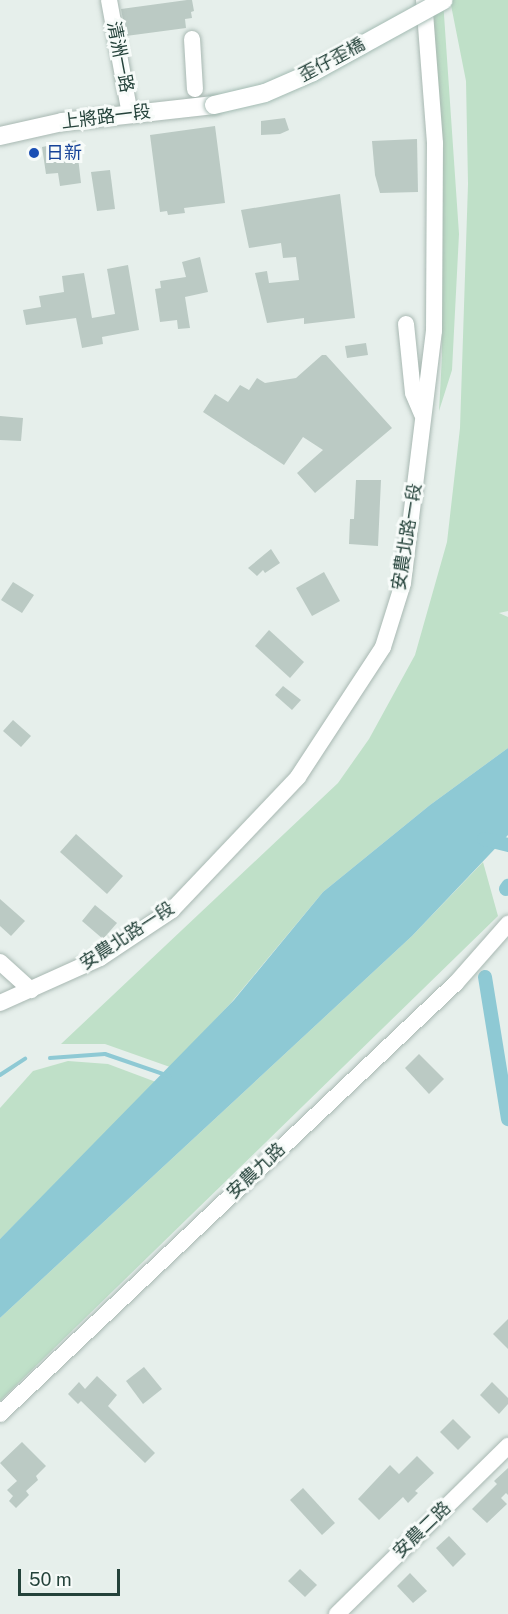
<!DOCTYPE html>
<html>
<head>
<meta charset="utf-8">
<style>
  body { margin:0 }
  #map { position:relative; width:508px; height:1614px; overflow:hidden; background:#e6efeb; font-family:"Public Sans","Noto Sans TC",sans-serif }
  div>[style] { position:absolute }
  .green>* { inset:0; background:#bfe0c8 }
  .water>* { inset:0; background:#8ec9d4 }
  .stream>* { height:4px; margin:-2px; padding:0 2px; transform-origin:2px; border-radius:2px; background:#8ec9d4 }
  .canal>* { height:14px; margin:-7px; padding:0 7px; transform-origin:7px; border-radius:7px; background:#8ec9d4 }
  .building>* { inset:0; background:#bbcac4 }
  .roads { filter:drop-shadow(0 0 2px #a8b8b2) drop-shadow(0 0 2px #a8b8b2) }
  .minor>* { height:16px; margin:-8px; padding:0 8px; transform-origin:8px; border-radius:8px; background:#fff }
  .secondary>* { height:18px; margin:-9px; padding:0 9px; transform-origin:9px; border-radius:9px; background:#fff }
  .bridges { filter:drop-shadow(0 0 2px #a4bbb3) drop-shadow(0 0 2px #a4bbb3) }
  .secondary-bridge>* { height:18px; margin:-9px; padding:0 9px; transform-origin:9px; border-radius:9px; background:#fff }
  .dots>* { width:16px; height:16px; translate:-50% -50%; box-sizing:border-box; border:3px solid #f7fbf9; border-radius:50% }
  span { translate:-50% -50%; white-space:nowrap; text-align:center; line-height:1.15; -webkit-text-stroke:6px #f7fbf9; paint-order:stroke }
  .street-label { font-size:18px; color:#24423a }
  .transit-label { font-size:18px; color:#164399 }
  .left { translate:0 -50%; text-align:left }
  .scale { position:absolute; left:18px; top:1569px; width:102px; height:27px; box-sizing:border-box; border:3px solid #24423a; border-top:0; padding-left:8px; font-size:18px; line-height:21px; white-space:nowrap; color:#24423a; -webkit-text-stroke:4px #f7fbf9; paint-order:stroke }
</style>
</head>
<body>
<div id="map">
  <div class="green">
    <i style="clip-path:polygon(433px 0,443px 0,459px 234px,452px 370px,439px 411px,442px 356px,440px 150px)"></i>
    <i style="clip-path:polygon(450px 0,508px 0,508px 611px,499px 613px,508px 617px,508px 748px,430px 805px,323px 892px,230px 1004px,170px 1067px,105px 1044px,61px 1044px,338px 783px,369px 739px,415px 655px,447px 542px,460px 428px,468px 184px,466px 81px)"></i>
    <i style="clip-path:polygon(483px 862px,498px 916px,0 1401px,0 1318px,412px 936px)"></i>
    <i style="clip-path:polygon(68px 1061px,108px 1064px,156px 1082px,0 1239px,0 1108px,33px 1071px)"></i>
  </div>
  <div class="water">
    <i style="clip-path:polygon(508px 748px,508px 835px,412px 936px,0 1318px,0 1239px,234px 1000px,323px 892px,430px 805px)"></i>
  </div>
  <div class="stream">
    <i style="left:50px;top:1058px;width:55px;rotate:-4.2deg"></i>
    <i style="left:105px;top:1054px;width:68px;rotate:19deg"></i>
    <i style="left:0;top:1075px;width:30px;rotate:-33deg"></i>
  </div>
  <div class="canal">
    <i style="left:484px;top:839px;width:25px;rotate:14deg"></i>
    <i style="left:506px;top:889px;width:4px;rotate:-56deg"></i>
    <i style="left:485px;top:977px;width:144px;rotate:80.8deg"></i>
  </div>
  <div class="building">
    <i style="clip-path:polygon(187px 0,192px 0,194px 11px,191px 12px,192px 18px,185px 19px,186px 28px,126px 36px,121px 9px)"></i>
    <i style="clip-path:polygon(285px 118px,289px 130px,280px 134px,261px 135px,261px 121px)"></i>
    <i style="clip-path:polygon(215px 126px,225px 203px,184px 208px,185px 213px,168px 215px,167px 211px,160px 212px,150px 135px)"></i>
    <i style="clip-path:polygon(417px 139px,418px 192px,380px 193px,375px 175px,372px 141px)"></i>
    <i style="clip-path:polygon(76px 140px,81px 183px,60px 186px,58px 173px,46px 174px,42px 147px)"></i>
    <i style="clip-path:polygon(110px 170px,115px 209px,97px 211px,91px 172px)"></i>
    <i style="clip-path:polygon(340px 194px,355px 318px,304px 324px,304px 318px,267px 323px,255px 273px,267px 271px,269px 283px,299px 280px,296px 257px,283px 258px,281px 243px,249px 248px,241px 210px)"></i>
    <i style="clip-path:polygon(200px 257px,208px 292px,185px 297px,190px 328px,178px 329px,177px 320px,160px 322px,155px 289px,161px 288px,160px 281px,186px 277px,182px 262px)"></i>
    <i style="clip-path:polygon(128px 265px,139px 330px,102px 337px,103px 344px,82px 348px,76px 318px,26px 325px,23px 310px,41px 307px,39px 296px,64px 292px,62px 276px,84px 273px,92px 318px,115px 314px,107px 269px)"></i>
    <i style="clip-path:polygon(366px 343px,368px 355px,347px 358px,345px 346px)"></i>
    <i style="clip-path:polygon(322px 355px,326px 355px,392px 428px,315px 493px,297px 473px,323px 450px,303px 437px,284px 465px,203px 412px,215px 394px,228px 402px,240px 385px,249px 390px,257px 378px,265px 383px,296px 378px)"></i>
    <i style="clip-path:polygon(0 416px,23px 418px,21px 441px,0 440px)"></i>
    <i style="clip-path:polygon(356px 480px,381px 480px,378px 546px,349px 544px,350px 519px,354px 519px)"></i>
    <i style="clip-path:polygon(271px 549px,280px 563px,265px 573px,263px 570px,257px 576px,248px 568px)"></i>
    <i style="clip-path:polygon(324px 572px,340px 601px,312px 616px,296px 588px)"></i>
    <i style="clip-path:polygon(13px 582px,34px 595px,22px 613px,1px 600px)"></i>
    <i style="clip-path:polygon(269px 630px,304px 662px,290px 678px,255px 646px)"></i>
    <i style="clip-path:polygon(283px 686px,301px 700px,292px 710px,275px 695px)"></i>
    <i style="clip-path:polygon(13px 720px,31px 736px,21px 747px,3px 731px)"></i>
    <i style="clip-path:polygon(76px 834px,123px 876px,107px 894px,60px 852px)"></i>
    <i style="clip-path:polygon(0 899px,25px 921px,11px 936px,0 926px)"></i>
    <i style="clip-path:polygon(95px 905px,117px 923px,103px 939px,82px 921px)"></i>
    <i style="clip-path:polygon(419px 1054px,444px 1079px,429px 1094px,405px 1068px)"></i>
    <i style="clip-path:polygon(508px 1319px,508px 1349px,493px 1334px)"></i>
    <i style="clip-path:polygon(144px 1367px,162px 1389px,143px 1404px,126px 1381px)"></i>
    <i style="clip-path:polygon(97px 1376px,117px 1395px,108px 1406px,155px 1453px,145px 1463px,81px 1401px,78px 1404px,68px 1394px,79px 1382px,85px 1389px)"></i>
    <i style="clip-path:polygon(492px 1382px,508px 1398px,508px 1404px,499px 1414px,480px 1395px)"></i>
    <i style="clip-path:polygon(453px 1419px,471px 1437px,458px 1450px,440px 1432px)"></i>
    <i style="clip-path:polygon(22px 1442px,46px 1466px,36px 1476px,38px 1480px,26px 1491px,29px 1495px,16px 1508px,9px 1501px,13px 1496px,7px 1490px,17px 1481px,0 1463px)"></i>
    <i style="clip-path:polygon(417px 1456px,434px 1473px,415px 1491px,418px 1493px,408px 1503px,403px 1497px,379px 1520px,358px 1499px,390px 1465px,399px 1474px)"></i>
    <i style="clip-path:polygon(508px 1468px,508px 1495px,506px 1493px,501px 1498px,507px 1504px,487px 1523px,472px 1509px,497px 1484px,494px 1481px)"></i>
    <i style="clip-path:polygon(303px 1488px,335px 1523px,322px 1535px,290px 1500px)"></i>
    <i style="clip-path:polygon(449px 1536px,466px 1554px,453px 1567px,436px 1548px)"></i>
    <i style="clip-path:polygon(300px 1569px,317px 1585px,305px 1597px,288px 1581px)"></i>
    <i style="clip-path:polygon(410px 1573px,427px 1591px,413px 1603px,397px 1586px)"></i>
  </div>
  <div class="roads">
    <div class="minor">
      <i style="left:109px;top:0;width:116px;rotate:79.6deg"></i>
      <i style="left:192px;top:39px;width:50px;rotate:86.6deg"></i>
      <i style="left:406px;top:324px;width:69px;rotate:84.2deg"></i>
      <i style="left:413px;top:393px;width:23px;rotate:67deg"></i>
      <i style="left:0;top:962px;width:42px;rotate:42.1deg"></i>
      <i style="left:0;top:1003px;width:110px;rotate:-24.2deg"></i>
      <i style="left:100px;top:958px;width:87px;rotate:-33.7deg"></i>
      <i style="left:172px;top:910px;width:183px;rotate:-46.5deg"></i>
      <i style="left:298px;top:777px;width:155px;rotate:-56.8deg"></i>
      <i style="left:383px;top:647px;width:67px;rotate:-72.6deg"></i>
      <i style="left:403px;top:583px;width:254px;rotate:-83deg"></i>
      <i style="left:434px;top:331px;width:188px;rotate:-89.7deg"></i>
      <i style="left:435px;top:143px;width:143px;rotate:-94.4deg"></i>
      <i style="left:0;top:1414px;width:627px;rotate:-43.39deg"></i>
      <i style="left:456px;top:983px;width:79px;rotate:-48.6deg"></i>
      <i style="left:337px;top:1614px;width:240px;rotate:-44.5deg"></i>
    </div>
    <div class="secondary">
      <i style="left:0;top:136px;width:64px;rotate:-12.7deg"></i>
      <i style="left:62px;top:122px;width:153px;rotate:-6.4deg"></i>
    </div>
  </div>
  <div class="bridges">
    <div class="secondary-bridge">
      <i style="left:214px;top:105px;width:52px;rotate:-13.2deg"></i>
      <i style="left:265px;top:93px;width:52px;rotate:-23.6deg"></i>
      <i style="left:313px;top:72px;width:149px;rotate:-28.8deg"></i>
    </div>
  </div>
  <div class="dots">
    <i style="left:34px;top:153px;background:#1a4fb4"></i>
  </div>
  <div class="street-label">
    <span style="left:120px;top:57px;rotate:79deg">清洲一路</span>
    <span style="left:332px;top:60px;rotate:-28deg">歪仔歪橋</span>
    <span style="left:106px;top:117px;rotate:-7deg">上將路一段</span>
    <span style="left:407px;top:537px;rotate:-81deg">安農北路一段</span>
    <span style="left:127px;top:936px;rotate:-33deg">安農北路一段</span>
    <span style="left:256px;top:1171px;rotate:-43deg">安農九路</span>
    <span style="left:422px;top:1530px;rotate:-44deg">安農二路</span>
  </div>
  <div class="transit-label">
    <span class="left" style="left:46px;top:153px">日新</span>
  </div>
  <div class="scale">50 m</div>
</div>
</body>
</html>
